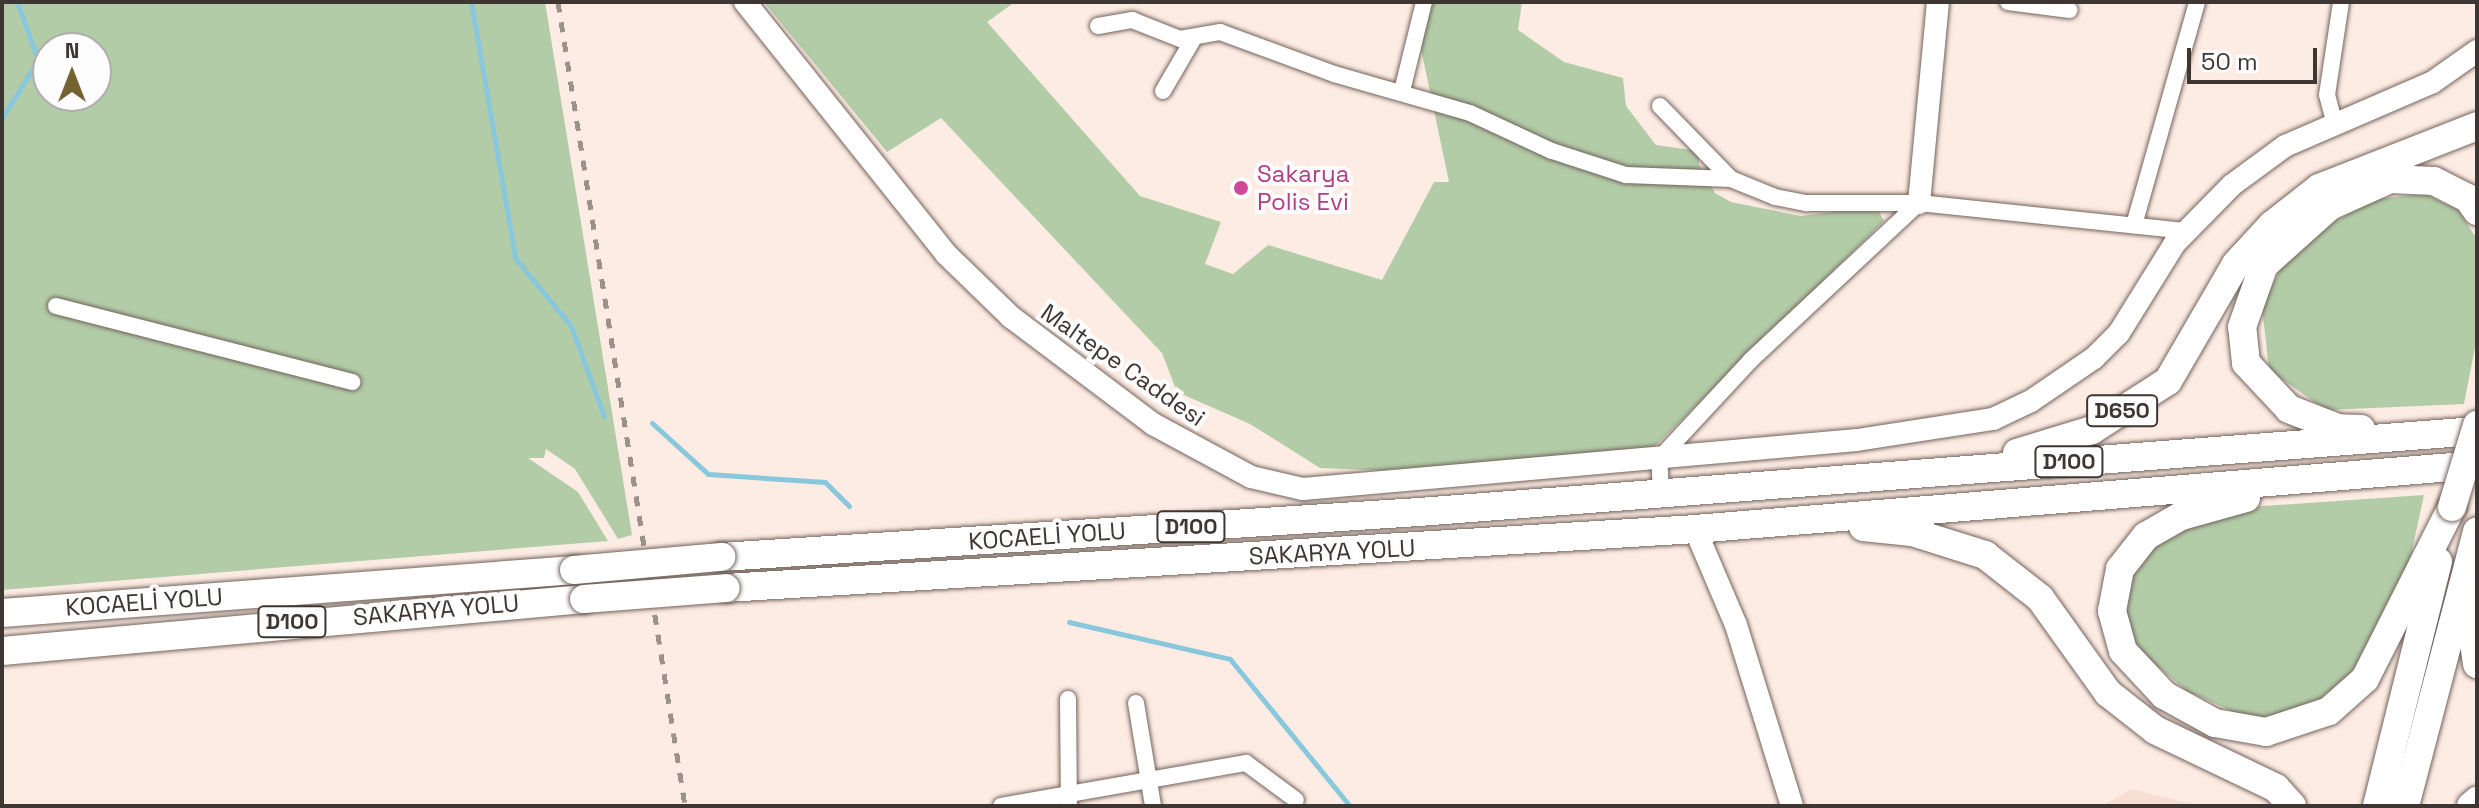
<!DOCTYPE html>
<html>
<head>
<meta charset="utf-8">
<style>
  body { margin:0 }
  #map { position:relative; width:2479px; height:808px; overflow:hidden; background:#fdece3; font-family:"Space Grotesk",sans-serif }
  div>[style] { position:absolute }
  .built>* { inset:0; background:#f7dfd3 }
  .green>* { inset:0; background:#b3cca8 }
  .stream>* { height:5px; margin:-2.5px; padding:0 2.5px; transform-origin:2.5px; border-radius:2.5px; background:#89c8dc }
  .roads { filter:drop-shadow(0 0 2px #72635c) drop-shadow(0 0 2px #72635c) }
  .street>* { height:16px; margin:-8px; padding:0 8px; transform-origin:8px; border-radius:8px; background:#fff }
  .secondary>* { height:22px; margin:-11px; padding:0 11px; transform-origin:11px; border-radius:11px; background:#fff }
  .highway>* { height:28px; margin:-14px; padding:0 14px; transform-origin:14px; border-radius:14px; background:#fff }
  .rail>* { height:5px; margin-top:-2.5px; transform-origin:0; background:repeating-linear-gradient(90deg,#9d918b 0 10px,transparent 0 20px) }
  .bridges { filter:drop-shadow(0 0 2px #72635c) drop-shadow(0 0 2px #72635c) }
  .highway-bridge>* { height:28px; margin:-14px; padding:0 14px; transform-origin:14px; border-radius:14px; background:#fff }
  .dots>* { width:22px; height:22px; translate:-50% -50%; box-sizing:border-box; border:4px solid #fdfdfd; border-radius:50% }
  span { translate:-50% -50%; white-space:nowrap; text-align:center; line-height:1.15; -webkit-text-stroke:8px #fdfdfd; paint-order:stroke }
  .shield-label span { padding:2px 6px; background:#fdfdfd; border:2px solid; border-radius:6px; -webkit-text-stroke-width:0 }
  .shield-label { font-size:22px; color:#3d3633; font-weight:700 }
  .hotel-label { font-size:24px; color:#b23c85 }
  .left { translate:0 -50%; text-align:left }
  .street-label { font-size:24px; color:#3d3633 }
  .frame { position:absolute; inset:0; border:4px solid #3d3633; pointer-events:none }
  .north { position:absolute; left:32px; top:32px; width:80px; height:80px; box-sizing:border-box; background:#fdfdfd; border:2px solid #b0adac; border-radius:50%; rotate:0deg; font-size:22px; font-weight:700; line-height:32px; text-align:center; color:#3d3633 }
  .north::after { content:''; display:block; margin:auto; width:28px; height:36px; background:#756231; clip-path:polygon(50% 0,100% 100%,50% 72%,0 100%) }
  .scale { position:absolute; left:2187px; top:48px; width:130px; height:36px; box-sizing:border-box; border:4px solid #3d3633; border-top:0; padding-left:10px; font-size:24px; line-height:28px; white-space:nowrap; color:#3d3633; -webkit-text-stroke:6px #fdfdfd; paint-order:stroke }
</style>
</head>
<body>
<div id="map">
  <div class="built">
    <i style="clip-path:polygon(2132px 789px,2200px 806px,2101px 806px)"></i>
  </div>
  <div class="green">
    <i style="clip-path:polygon(evenodd,2px 2px,545px 2px,632px 535px,618px 539px,575px 469px,546px 449px,544px 458px,528px 458px,578px 492px,608px 541px,2px 590px,2px 2px,48px 48px,96px 48px,96px 96px,48px 96px,48px 48px)"></i>
    <i style="clip-path:polygon(764px 2px,1015px 2px,987px 22px,1140px 196px,1221px 222px,1205px 264px,1233px 274px,1268px 245px,1382px 280px,1434px 182px,1449px 182px,1421px 49px,1430px 2px,1522px 2px,1518px 30px,1564px 62px,1623px 78px,1626px 106px,1656px 145px,1699px 151px,1699px 164px,1715px 193px,1731px 202px,1801px 216px,1876px 206px,1884px 221px,1652px 449px,1397px 471px,1320px 468px,1250px 424px,1177px 392px,1162px 353px,941px 118px,887px 152px)"></i>
    <i style="clip-path:polygon(2425px 194px,2458px 210px,2477px 239px,2477px 337px,2464px 404px,2326px 410px,2269px 370px,2262px 306px,2285px 260px,2334px 222px,2375px 199px)"></i>
    <i style="clip-path:polygon(2424px 495px,2408px 569px,2371px 648px,2327px 701px,2283px 718px,2243px 716px,2187px 691px,2136px 648px,2121px 601px,2140px 557px,2176px 531px,2220px 509px)"></i>
  </div>
  <div class="stream">
    <i style="left:471px;top:2px;width:260px;rotate:80.2deg"></i>
    <i style="left:515px;top:258px;width:88px;rotate:50.5deg"></i>
    <i style="left:571px;top:326px;width:96px;rotate:69.9deg"></i>
    <i style="left:2px;top:118px;width:68px;rotate:-58.2deg"></i>
    <i style="left:38px;top:60px;width:62px;rotate:-109.9deg"></i>
    <i style="left:652px;top:423px;width:76px;rotate:42.3deg"></i>
    <i style="left:708px;top:474px;width:117px;rotate:3.9deg"></i>
    <i style="left:825px;top:482px;width:34px;rotate:45deg"></i>
    <i style="left:1069px;top:622px;width:165px;rotate:12.9deg"></i>
    <i style="left:1230px;top:659px;width:190px;rotate:50.8deg"></i>
  </div>
  <div class="roads">
    <div class="street">
      <i style="left:2008px;top:2px;width:62px;rotate:7.5deg"></i>
      <i style="left:1098px;top:26px;width:35px;rotate:-10deg"></i>
      <i style="left:1132px;top:20px;width:52px;rotate:21.6deg"></i>
      <i style="left:1180px;top:39px;width:41px;rotate:-9.9deg"></i>
      <i style="left:1220px;top:32px;width:121px;rotate:20.2deg"></i>
      <i style="left:1334px;top:74px;width:141px;rotate:16deg"></i>
      <i style="left:1470px;top:113px;width:90px;rotate:24.9deg"></i>
      <i style="left:1552px;top:151px;width:78px;rotate:18deg"></i>
      <i style="left:1626px;top:175px;width:105px;rotate:2.2deg"></i>
      <i style="left:1163px;top:91px;width:61px;rotate:-59.7deg"></i>
      <i style="left:1402px;top:91px;width:92px;rotate:-76.1deg"></i>
      <i style="left:1660px;top:106px;width:102px;rotate:45.8deg"></i>
      <i style="left:1731px;top:179px;width:48px;rotate:22.2deg"></i>
      <i style="left:1775px;top:197px;width:33px;rotate:11deg"></i>
      <i style="left:1807px;top:203px;width:112px"></i>
      <i style="left:1919px;top:203px;width:267px;rotate:6deg"></i>
      <i style="left:2334px;top:121px;width:27px;rotate:-105deg"></i>
      <i style="left:2327px;top:95px;width:94px;rotate:-81.4deg"></i>
      <i style="left:2134px;top:225px;width:232px;rotate:-74.2deg"></i>
      <i style="left:56px;top:306px;width:306px;rotate:14.4deg"></i>
      <i style="left:1661px;top:492px;width:33px;rotate:-93deg"></i>
      <i style="left:1659px;top:459px;width:135px;rotate:-47.1deg"></i>
      <i style="left:1751px;top:360px;width:230px;rotate:-43.1deg"></i>
      <i style="left:1068px;top:699px;width:107px;rotate:89.5deg"></i>
      <i style="left:1136px;top:703px;width:104px;rotate:80.6deg"></i>
      <i style="left:1001px;top:806px;width:249px;rotate:-10deg"></i>
      <i style="left:1246px;top:763px;width:62px;rotate:36.5deg"></i>
    </div>
    <div class="secondary">
      <i style="left:745px;top:2px;width:322px;rotate:51.4deg"></i>
      <i style="left:946px;top:254px;width:91px;rotate:44.1deg"></i>
      <i style="left:1011px;top:317px;width:178px;rotate:37deg"></i>
      <i style="left:1153px;top:424px;width:111px;rotate:28.4deg"></i>
      <i style="left:1251px;top:477px;width:53px;rotate:13deg"></i>
      <i style="left:1303px;top:489px;width:556px;rotate:-5.05deg"></i>
      <i style="left:1857px;top:440px;width:138px;rotate:-8.8deg"></i>
      <i style="left:1993px;top:419px;width:42px;rotate:-25.3deg"></i>
      <i style="left:2031px;top:401px;width:76px;rotate:-34.3deg"></i>
      <i style="left:2094px;top:358px;width:35px;rotate:-45deg"></i>
      <i style="left:2119px;top:333px;width:106px;rotate:-58.1deg"></i>
      <i style="left:2175px;top:243px;width:81px;rotate:-45.5deg"></i>
      <i style="left:2232px;top:185px;width:66px;rotate:-36.3deg"></i>
      <i style="left:2285px;top:146px;width:161px;rotate:-23.4deg"></i>
      <i style="left:2433px;top:82px;width:54px;rotate:-35.2deg"></i>
      <i style="left:1919px;top:203px;width:202px;rotate:-84.6deg"></i>
      <i style="left:1695px;top:529px;width:104px;rotate:66.9deg"></i>
      <i style="left:1736px;top:625px;width:189px;rotate:72.8deg"></i>
    </div>
    <div class="highway">
      <i style="left:2361px;top:429px;width:23px;rotate:-178deg"></i>
      <i style="left:2338px;top:428px;width:53px;rotate:-158.8deg"></i>
      <i style="left:2289px;top:409px;width:63px;rotate:-133.1deg"></i>
      <i style="left:2246px;top:363px;width:36px;rotate:-96deg"></i>
      <i style="left:2242px;top:327px;width:66px;rotate:-70.5deg"></i>
      <i style="left:2264px;top:265px;width:89px;rotate:-41.8deg"></i>
      <i style="left:2330px;top:206px;width:66px;rotate:-24.2deg"></i>
      <i style="left:2390px;top:179px;width:44px;rotate:2.6deg"></i>
      <i style="left:2434px;top:181px;width:38px;rotate:27deg"></i>
      <i style="left:2468px;top:198px;width:16px;rotate:55deg"></i>
      <i style="left:2017px;top:453px;width:78px;rotate:-17deg"></i>
      <i style="left:2092px;top:430px;width:90px;rotate:-32.8deg"></i>
      <i style="left:2168px;top:381px;width:135px;rotate:-59.8deg"></i>
      <i style="left:2236px;top:264px;width:53px;rotate:-47.3deg"></i>
      <i style="left:2272px;top:225px;width:60px;rotate:-38.2deg"></i>
      <i style="left:2319px;top:188px;width:170px;rotate:-21.4deg"></i>
      <i style="left:2246px;top:498px;width:67px;rotate:164.5deg"></i>
      <i style="left:2181px;top:516px;width:40px;rotate:150.3deg"></i>
      <i style="left:2146px;top:536px;width:42px;rotate:128.2deg"></i>
      <i style="left:2120px;top:569px;width:43px;rotate:100.8deg"></i>
      <i style="left:2112px;top:611px;width:41px;rotate:74.6deg"></i>
      <i style="left:2123px;top:651px;width:60px;rotate:47deg"></i>
      <i style="left:2164px;top:695px;width:58px;rotate:28.8deg"></i>
      <i style="left:2215px;top:723px;width:52px;rotate:10deg"></i>
      <i style="left:2266px;top:732px;width:66px;rotate:-18.4deg"></i>
      <i style="left:2329px;top:711px;width:48px;rotate:-41.6deg"></i>
      <i style="left:2365px;top:679px;width:193px;rotate:-63.2deg"></i>
      <i style="left:1863px;top:527px;width:49px;rotate:5.8deg"></i>
      <i style="left:1912px;top:532px;width:77px;rotate:17.5deg"></i>
      <i style="left:1985px;top:555px;width:70px;rotate:38deg"></i>
      <i style="left:2040px;top:598px;width:117px;rotate:54.4deg"></i>
      <i style="left:2108px;top:693px;width:60px;rotate:38.2deg"></i>
      <i style="left:2155px;top:730px;width:134px;rotate:25.6deg"></i>
      <i style="left:2276px;top:788px;width:24px;rotate:48deg"></i>
      <i style="left:721px;top:557px;width:699px;rotate:-3.69deg"></i>
      <i style="left:1419px;top:512px;width:1061px;rotate:-4.38deg"></i>
      <i style="left:726px;top:588px;width:971px;rotate:-3.48deg"></i>
      <i style="left:1695px;top:529px;width:785px;rotate:-4.68deg"></i>
      <i style="left:2466px;top:590px;width:75px;rotate:81.5deg"></i>
      <i style="left:2px;top:613px;width:574px;rotate:-4.3deg"></i>
      <i style="left:2px;top:651px;width:584px;rotate:-5.11deg"></i>
      <i style="left:2377px;top:806px;width:252px;rotate:-76deg"></i>
      <i style="left:2405px;top:806px;width:284px;rotate:-75.3deg"></i>
      <i style="left:2471px;top:806px;width:8px;rotate:-40deg"></i>
    </div>
  </div>
  <div class="rail">
    <i style="left:558px;top:2px;width:814px;rotate:81.02deg"></i>
  </div>
  <div class="bridges">
    <div class="highway-bridge">
      <i style="left:2452px;top:507px;width:86px;rotate:-73deg"></i>
      <i style="left:574px;top:570px;width:148px;rotate:-5.1deg"></i>
      <i style="left:584px;top:599px;width:142px;rotate:-4.4deg"></i>
    </div>
  </div>
  <div class="dots">
    <i style="left:1241px;top:188px;background:#d1479c"></i>
  </div>
  <div class="shield-label">
    <span style="left:2122px;top:411px">D650</span>
    <span style="left:2069px;top:462px">D100</span>
    <span style="left:1191px;top:527px">D100</span>
    <span style="left:292px;top:622px">D100</span>
  </div>
  <div class="hotel-label">
    <span class="left" style="left:1257px;top:188px">Sakarya<br>Polis Evi</span>
  </div>
  <div class="street-label">
    <span style="left:1123px;top:365px;rotate:35deg">Maltepe Caddesi</span>
    <span style="left:1047px;top:536px;rotate:-4deg">KOCAELİ YOLU</span>
    <span style="left:1332px;top:552px;rotate:-3deg">SAKARYA YOLU</span>
    <span style="left:144px;top:602px;rotate:-4deg">KOCAELİ YOLU</span>
    <span style="left:436px;top:610px;rotate:-5deg">SAKARYA YOLU</span>
  </div>
  <div class="frame"></div>
  <div class="north">N</div>
  <div class="scale">50 m</div>
</div>
</body>
</html>
